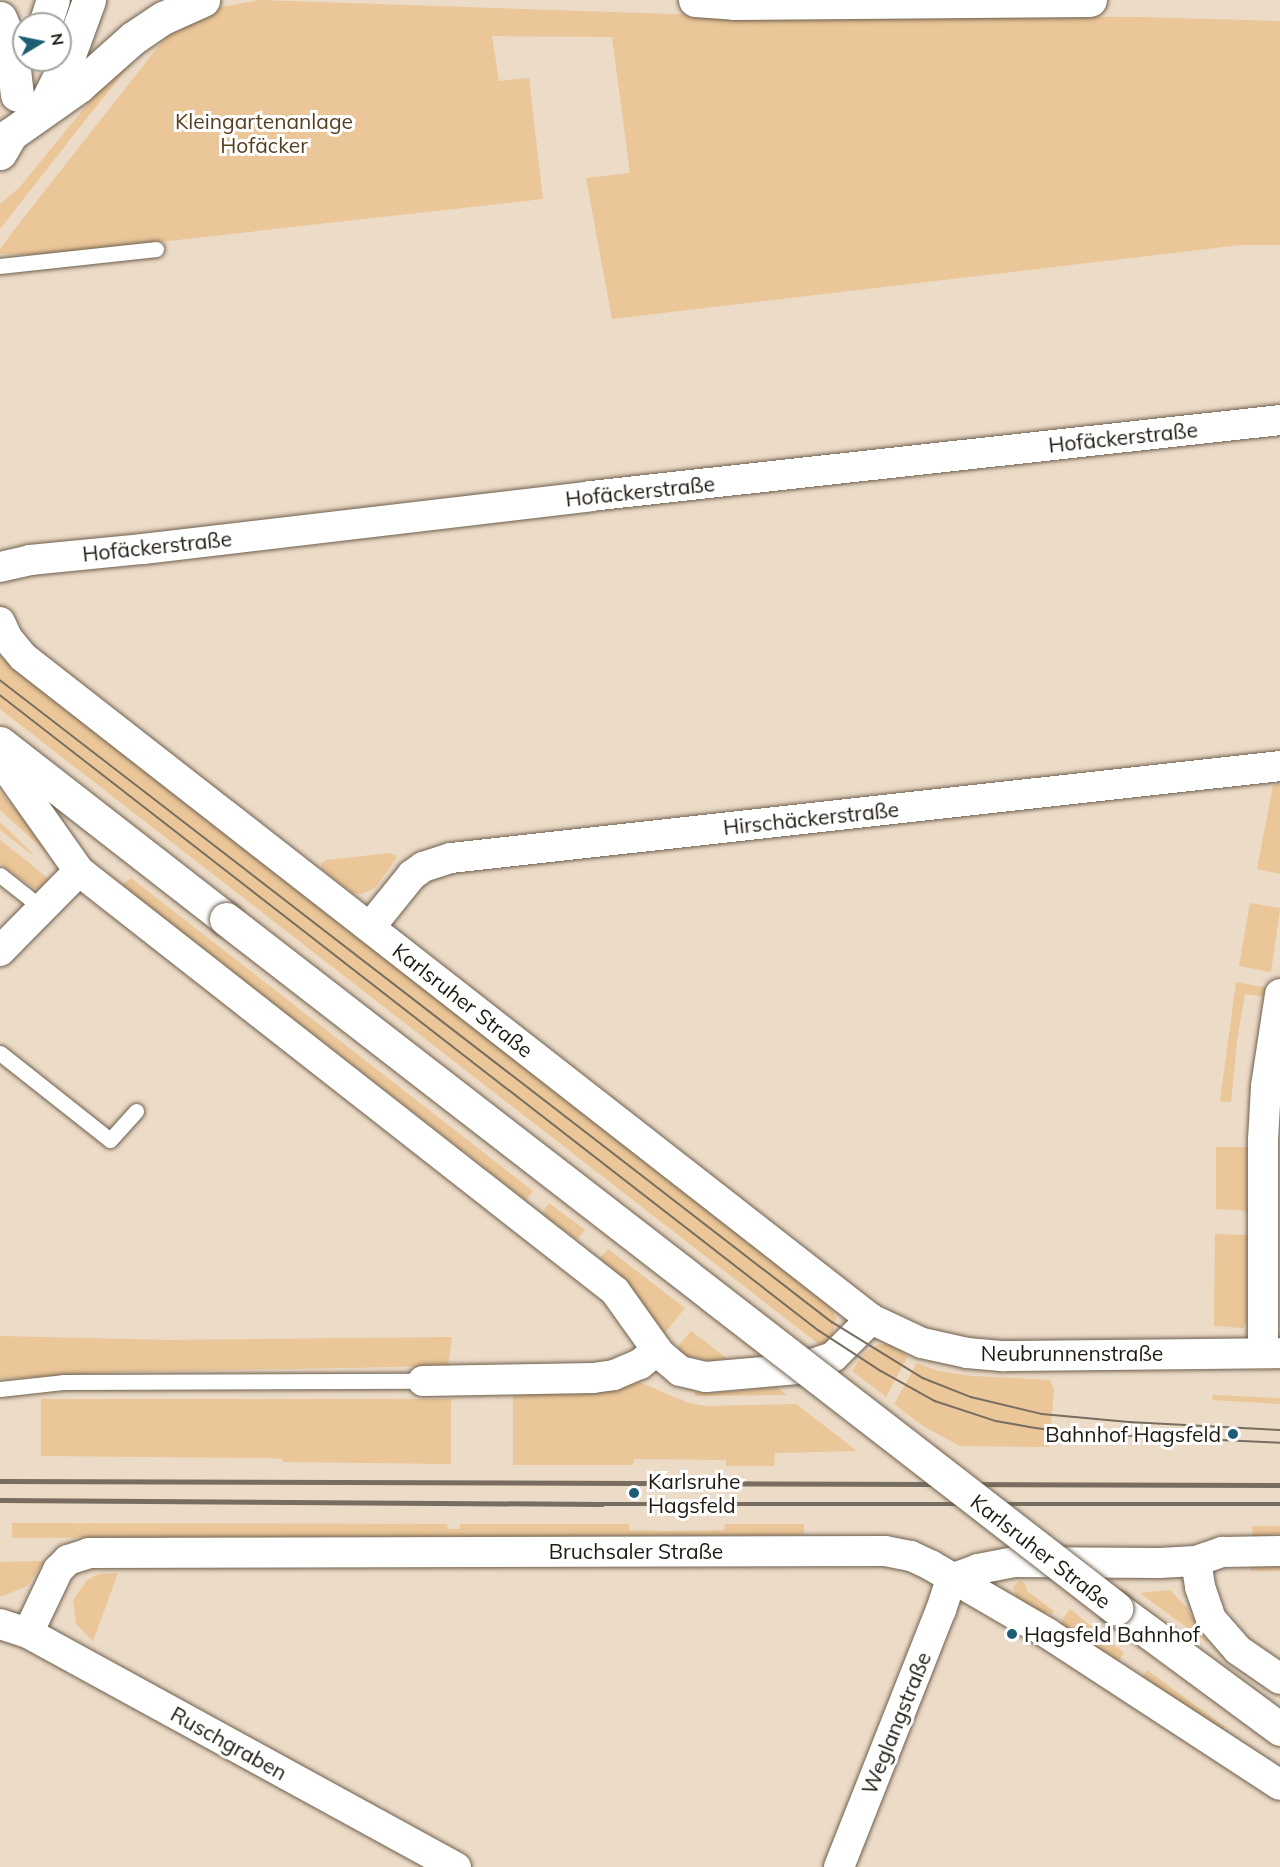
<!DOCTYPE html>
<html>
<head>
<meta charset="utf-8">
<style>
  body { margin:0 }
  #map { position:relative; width:1280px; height:1867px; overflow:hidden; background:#ecdbc7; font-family:Mulish,sans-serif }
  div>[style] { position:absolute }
  .green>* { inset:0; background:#eac698 }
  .roads { filter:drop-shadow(0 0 2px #6e5f4e) drop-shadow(0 0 2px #6e5f4e) }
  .service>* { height:15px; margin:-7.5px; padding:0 7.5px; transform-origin:7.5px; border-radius:7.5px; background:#fff }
  .minor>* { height:30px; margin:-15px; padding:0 15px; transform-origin:15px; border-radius:15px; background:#fff }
  .tertiary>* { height:33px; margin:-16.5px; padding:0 16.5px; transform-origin:16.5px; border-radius:16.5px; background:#fff }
  .primary>* { height:33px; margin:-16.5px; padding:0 16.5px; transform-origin:16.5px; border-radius:16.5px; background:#fff }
  .tram>* { height:1.5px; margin:-0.75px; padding:0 0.75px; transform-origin:0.75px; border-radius:0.75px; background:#776d60 }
  .rail>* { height:4.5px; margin:-2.25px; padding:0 2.25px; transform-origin:2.25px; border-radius:2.25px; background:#776d60 }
  .bridges { filter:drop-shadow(0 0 2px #6e5f4e) drop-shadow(0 0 2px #6e5f4e) }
  .tertiary-bridge>* { height:33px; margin:-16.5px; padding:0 16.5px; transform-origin:16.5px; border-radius:16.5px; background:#fff }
  .dots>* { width:16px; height:16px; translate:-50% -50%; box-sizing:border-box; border:3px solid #fff; border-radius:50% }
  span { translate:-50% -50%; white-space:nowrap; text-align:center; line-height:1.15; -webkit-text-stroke:6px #fff; paint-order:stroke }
  .park-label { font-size:21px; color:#563f1f }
  .street-label { font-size:21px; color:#1e1911 }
  .poi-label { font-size:21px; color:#1e1911 }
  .right { translate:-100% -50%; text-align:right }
  .left { translate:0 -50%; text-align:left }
  .north { position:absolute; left:12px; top:12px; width:60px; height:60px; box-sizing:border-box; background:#fff; border:2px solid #a5a3a0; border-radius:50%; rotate:80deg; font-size:16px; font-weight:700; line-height:24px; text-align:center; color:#1e1911 }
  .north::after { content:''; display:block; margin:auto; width:21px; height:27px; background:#1d5e73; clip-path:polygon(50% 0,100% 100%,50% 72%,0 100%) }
</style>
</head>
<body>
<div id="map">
  <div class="green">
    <i style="clip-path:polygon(260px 0,701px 15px,1138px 17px,1280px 21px,1280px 245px,1241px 245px,612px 319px,586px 178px,630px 173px,612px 37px,492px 36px,499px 81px,529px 78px,543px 199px,159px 242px,31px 255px,0 254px,0 249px,21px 221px,165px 38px,161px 30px,199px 11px)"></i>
    <i style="clip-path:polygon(140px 53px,90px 114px,0 229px,0 204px,19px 188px,99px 90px)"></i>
    <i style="clip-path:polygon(0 656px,829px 1304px,836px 1318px,833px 1335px,825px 1349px,0 709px)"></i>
    <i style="clip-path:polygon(1280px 784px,1280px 874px,1257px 869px,1273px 785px)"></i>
    <i style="clip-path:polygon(0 791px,48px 849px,54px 859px,0 810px)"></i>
    <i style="clip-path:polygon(0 822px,32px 853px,31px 854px,0 830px)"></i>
    <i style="clip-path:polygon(0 840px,27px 861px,53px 883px,42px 890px,34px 888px,0 864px)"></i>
    <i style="clip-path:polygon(389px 853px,397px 856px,393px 863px,375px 888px,361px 894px,353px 893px,322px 869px,321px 863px,327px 860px)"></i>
    <i style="clip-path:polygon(131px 878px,533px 1191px,526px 1200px,122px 885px)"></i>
    <i style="clip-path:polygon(1250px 903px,1280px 908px,1271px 972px,1239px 966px)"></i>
    <i style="clip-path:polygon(1236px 982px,1268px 988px,1266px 997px,1245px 994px,1237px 1041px,1231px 1102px,1220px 1101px)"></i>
    <i style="clip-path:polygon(1216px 1147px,1251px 1147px,1250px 1211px,1216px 1209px)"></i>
    <i style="clip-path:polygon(549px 1203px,585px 1230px,577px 1240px,542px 1213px)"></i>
    <i style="clip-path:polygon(1215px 1234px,1250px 1235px,1250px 1314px,1243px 1328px,1214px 1326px)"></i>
    <i style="clip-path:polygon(608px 1249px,685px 1308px,664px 1334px,631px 1287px,600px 1258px)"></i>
    <i style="clip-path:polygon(691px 1331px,728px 1359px,712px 1361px,681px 1355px,676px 1349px)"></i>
    <i style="clip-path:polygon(0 1336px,170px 1340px,452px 1337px,448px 1366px,121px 1372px,0 1379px)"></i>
    <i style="clip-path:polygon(879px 1344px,891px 1345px,908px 1356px,886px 1397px,852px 1371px,863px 1354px)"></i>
    <i style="clip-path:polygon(917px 1363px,938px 1371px,972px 1376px,1050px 1380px,1054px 1390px,1049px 1447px,960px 1446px,923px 1426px,894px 1404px)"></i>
    <i style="clip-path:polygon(637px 1381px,688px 1403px,706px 1406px,796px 1404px,857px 1451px,775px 1453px,774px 1466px,726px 1466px,726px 1460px,634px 1459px,633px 1465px,513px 1465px,513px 1396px)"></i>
    <i style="clip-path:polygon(777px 1387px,787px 1395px,695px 1396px,695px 1392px,713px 1393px)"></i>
    <i style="clip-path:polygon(1213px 1395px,1280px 1398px,1280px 1404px,1212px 1400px)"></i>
    <i style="clip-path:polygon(41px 1399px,451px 1399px,451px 1464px,283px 1462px,282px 1459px,269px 1458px,41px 1456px)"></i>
    <i style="clip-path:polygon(12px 1523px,447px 1524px,448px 1529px,459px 1529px,460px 1524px,629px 1524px,629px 1530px,667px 1531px,724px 1530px,725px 1524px,804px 1524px,804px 1535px,12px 1538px)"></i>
    <i style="clip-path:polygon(1252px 1526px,1280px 1526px,1280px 1534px,1272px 1534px,1266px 1543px,1253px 1543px)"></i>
    <i style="clip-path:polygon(44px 1561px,27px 1586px,0 1597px,0 1562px)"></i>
    <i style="clip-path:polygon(1280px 1563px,1280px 1571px,1251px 1571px,1251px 1565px)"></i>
    <i style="clip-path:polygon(118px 1573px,93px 1641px,76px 1624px,73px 1600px,87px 1580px,99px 1574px)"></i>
    <i style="clip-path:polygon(1020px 1580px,1025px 1584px,1027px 1591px,1054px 1611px,1051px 1615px,1047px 1612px,1045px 1615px,1018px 1601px,1013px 1587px)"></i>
    <i style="clip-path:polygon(1170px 1590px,1187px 1608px,1209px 1644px,1140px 1593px)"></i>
    <i style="clip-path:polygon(1070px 1609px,1124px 1653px,1115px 1666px,1059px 1630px,1063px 1618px)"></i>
    <i style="clip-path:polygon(1147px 1670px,1225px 1727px,1220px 1735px,1140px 1682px)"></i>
  </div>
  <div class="roads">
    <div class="service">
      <i style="left:0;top:266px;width:157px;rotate:-6.2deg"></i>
      <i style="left:0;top:875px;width:55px;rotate:38.3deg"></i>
      <i style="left:0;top:1053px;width:140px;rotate:38.3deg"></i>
      <i style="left:110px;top:1140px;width:39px;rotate:-48deg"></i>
      <i style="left:0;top:1389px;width:63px;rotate:-6.3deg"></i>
      <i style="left:63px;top:1382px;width:360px;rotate:-0.2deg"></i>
    </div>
    <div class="minor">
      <i style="left:0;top:567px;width:31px;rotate:-13deg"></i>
      <i style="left:30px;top:560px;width:114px;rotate:-5.6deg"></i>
      <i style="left:143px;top:549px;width:451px;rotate:-6.7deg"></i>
      <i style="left:591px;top:496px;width:693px;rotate:-6.29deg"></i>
      <i style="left:0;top:622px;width:19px;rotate:65deg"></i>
      <i style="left:8px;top:639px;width:23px;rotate:50deg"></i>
      <i style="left:23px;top:657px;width:1076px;rotate:37.98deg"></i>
      <i style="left:871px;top:1319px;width:56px;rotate:25.2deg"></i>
      <i style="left:922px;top:1343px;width:46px;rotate:12.5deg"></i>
      <i style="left:967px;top:1353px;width:37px;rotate:5deg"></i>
      <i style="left:1004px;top:1356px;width:276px;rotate:-0.6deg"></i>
      <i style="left:0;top:759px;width:137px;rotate:54.8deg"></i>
      <i style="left:79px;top:871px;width:681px;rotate:38.08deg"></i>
      <i style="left:615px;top:1291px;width:77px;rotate:54.5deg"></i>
      <i style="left:660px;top:1354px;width:26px;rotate:40deg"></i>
      <i style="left:680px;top:1371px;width:27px;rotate:13deg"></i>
      <i style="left:706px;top:1377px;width:92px;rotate:-5deg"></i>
      <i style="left:798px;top:1369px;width:37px;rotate:-19deg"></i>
      <i style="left:833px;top:1357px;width:54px;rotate:-45deg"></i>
      <i style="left:370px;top:927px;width:67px;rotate:-51.1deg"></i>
      <i style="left:412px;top:875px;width:14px;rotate:-36deg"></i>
      <i style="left:423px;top:867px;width:29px;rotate:-18deg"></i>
      <i style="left:451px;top:858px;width:834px;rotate:-6.33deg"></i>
      <i style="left:0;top:951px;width:112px;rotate:-45.4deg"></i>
      <i style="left:1263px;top:1353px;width:213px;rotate:-90deg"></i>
      <i style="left:1263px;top:1140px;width:54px;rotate:-86.8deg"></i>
      <i style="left:1266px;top:1086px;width:93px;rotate:-81.3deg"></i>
      <i style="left:423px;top:1381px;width:170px;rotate:-1deg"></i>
      <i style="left:593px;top:1378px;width:21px;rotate:-8deg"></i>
      <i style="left:614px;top:1375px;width:28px;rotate:-23deg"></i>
      <i style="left:640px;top:1364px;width:22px;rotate:-39deg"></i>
      <i style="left:1196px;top:1561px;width:26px;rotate:81deg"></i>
      <i style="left:1200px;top:1587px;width:34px;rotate:71deg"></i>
      <i style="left:1211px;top:1619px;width:41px;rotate:48.9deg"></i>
      <i style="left:1238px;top:1650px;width:51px;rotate:34.6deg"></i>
      <i style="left:951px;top:1579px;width:29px;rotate:-20deg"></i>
      <i style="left:978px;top:1569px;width:37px;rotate:-11deg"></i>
      <i style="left:1014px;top:1562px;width:145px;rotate:0.4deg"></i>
      <i style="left:1159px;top:1563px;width:37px;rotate:-3deg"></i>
      <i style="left:1196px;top:1561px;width:28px;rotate:-19deg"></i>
      <i style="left:1222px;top:1552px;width:58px;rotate:-1deg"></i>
      <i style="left:0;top:1624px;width:29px;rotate:18deg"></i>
      <i style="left:28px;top:1633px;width:488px;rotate:28.7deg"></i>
      <i style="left:28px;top:1633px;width:70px;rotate:-64.5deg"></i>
      <i style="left:58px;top:1570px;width:14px;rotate:-45deg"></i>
      <i style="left:68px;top:1560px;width:22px;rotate:-18deg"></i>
      <i style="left:89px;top:1553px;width:796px;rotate:-0.14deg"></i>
      <i style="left:885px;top:1551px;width:26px;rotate:11deg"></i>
      <i style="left:911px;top:1556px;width:23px;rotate:25deg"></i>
      <i style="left:932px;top:1566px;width:133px;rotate:30.2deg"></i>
      <i style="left:1047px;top:1633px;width:278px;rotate:33.1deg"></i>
      <i style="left:839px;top:1867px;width:277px;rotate:-68.4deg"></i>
      <i style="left:941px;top:1610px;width:33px;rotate:-72deg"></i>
    </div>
    <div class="tertiary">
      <i style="left:0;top:18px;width:28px;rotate:67deg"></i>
      <i style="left:11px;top:44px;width:51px;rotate:83.3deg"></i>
      <i style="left:45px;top:24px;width:25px;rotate:-72deg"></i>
      <i style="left:43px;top:109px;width:51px;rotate:-63.4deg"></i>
      <i style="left:66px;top:63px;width:67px;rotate:-69.9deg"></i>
      <i style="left:0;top:153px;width:22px;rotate:-60deg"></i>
      <i style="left:11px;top:134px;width:83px;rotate:-35.2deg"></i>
      <i style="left:79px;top:86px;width:72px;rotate:-41.6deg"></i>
      <i style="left:133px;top:38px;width:36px;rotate:-34deg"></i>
      <i style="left:163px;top:18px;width:44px;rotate:-24.2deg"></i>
      <i style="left:0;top:743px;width:286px;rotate:37.9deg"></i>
      <i style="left:1116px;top:1608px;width:204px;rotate:36.4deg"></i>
    </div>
    <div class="primary">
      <i style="left:695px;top:0;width:39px;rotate:4deg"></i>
      <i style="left:734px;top:3px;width:356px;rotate:-0.5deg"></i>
    </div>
  </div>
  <div class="tram">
    <i style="left:0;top:680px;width:1051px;rotate:37.66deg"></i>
    <i style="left:832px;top:1322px;width:107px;rotate:31.6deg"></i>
    <i style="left:923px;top:1378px;width:52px;rotate:21.6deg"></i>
    <i style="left:971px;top:1397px;width:73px;rotate:13.5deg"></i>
    <i style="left:1042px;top:1414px;width:87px;rotate:5.3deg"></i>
    <i style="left:1129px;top:1422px;width:151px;rotate:3deg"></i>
    <i style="left:0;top:695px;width:1036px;rotate:37.82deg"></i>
    <i style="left:818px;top:1330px;width:75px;rotate:33.1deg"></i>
    <i style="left:881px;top:1371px;width:62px;rotate:29.1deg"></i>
    <i style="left:935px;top:1401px;width:64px;rotate:18.2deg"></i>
    <i style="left:996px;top:1421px;width:34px;rotate:10deg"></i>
    <i style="left:1029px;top:1427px;width:42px;rotate:8.1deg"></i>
    <i style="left:1071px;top:1433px;width:209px;rotate:2.7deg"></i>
  </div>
  <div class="rail">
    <i style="left:0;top:1481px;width:1280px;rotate:0.18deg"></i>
    <i style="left:0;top:1500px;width:602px;rotate:0.38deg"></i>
    <i style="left:602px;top:1504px;width:678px"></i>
  </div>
  <div class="bridges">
    <div class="tertiary-bridge">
      <i style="left:226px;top:919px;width:1126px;rotate:37.75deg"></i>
    </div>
  </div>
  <div class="dots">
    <i style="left:1233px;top:1434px;background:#1d5e73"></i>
    <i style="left:634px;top:1493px;background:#1d5e73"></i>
    <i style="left:1012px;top:1634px;background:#1d5e73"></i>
  </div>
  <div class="park-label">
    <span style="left:264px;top:133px">Kleingartenanlage<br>Hofäcker</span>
  </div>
  <div class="street-label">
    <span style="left:1123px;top:437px;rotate:-6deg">Hofäckerstraße</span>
    <span style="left:640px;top:491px;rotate:-6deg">Hofäckerstraße</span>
    <span style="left:157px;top:546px;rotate:-6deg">Hofäckerstraße</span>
    <span style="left:811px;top:818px;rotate:-6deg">Hirschäckerstraße</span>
    <span style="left:463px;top:1000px;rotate:38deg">Karlsruher Straße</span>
    <span style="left:1072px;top:1353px">Neubrunnenstraße</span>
    <span style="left:636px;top:1551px">Bruchsaler Straße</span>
    <span style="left:1041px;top:1551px;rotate:38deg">Karlsruher Straße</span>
    <span style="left:896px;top:1723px;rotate:-68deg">Weglangstraße</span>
    <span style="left:229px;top:1743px;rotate:29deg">Ruschgraben</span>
  </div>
  <div class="poi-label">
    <span class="right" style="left:1221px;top:1434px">Bahnhof Hagsfeld</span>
    <span class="left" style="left:648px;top:1493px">Karlsruhe<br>Hagsfeld</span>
    <span class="left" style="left:1024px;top:1634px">Hagsfeld Bahnhof</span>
  </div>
  <div class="north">N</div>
</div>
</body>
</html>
